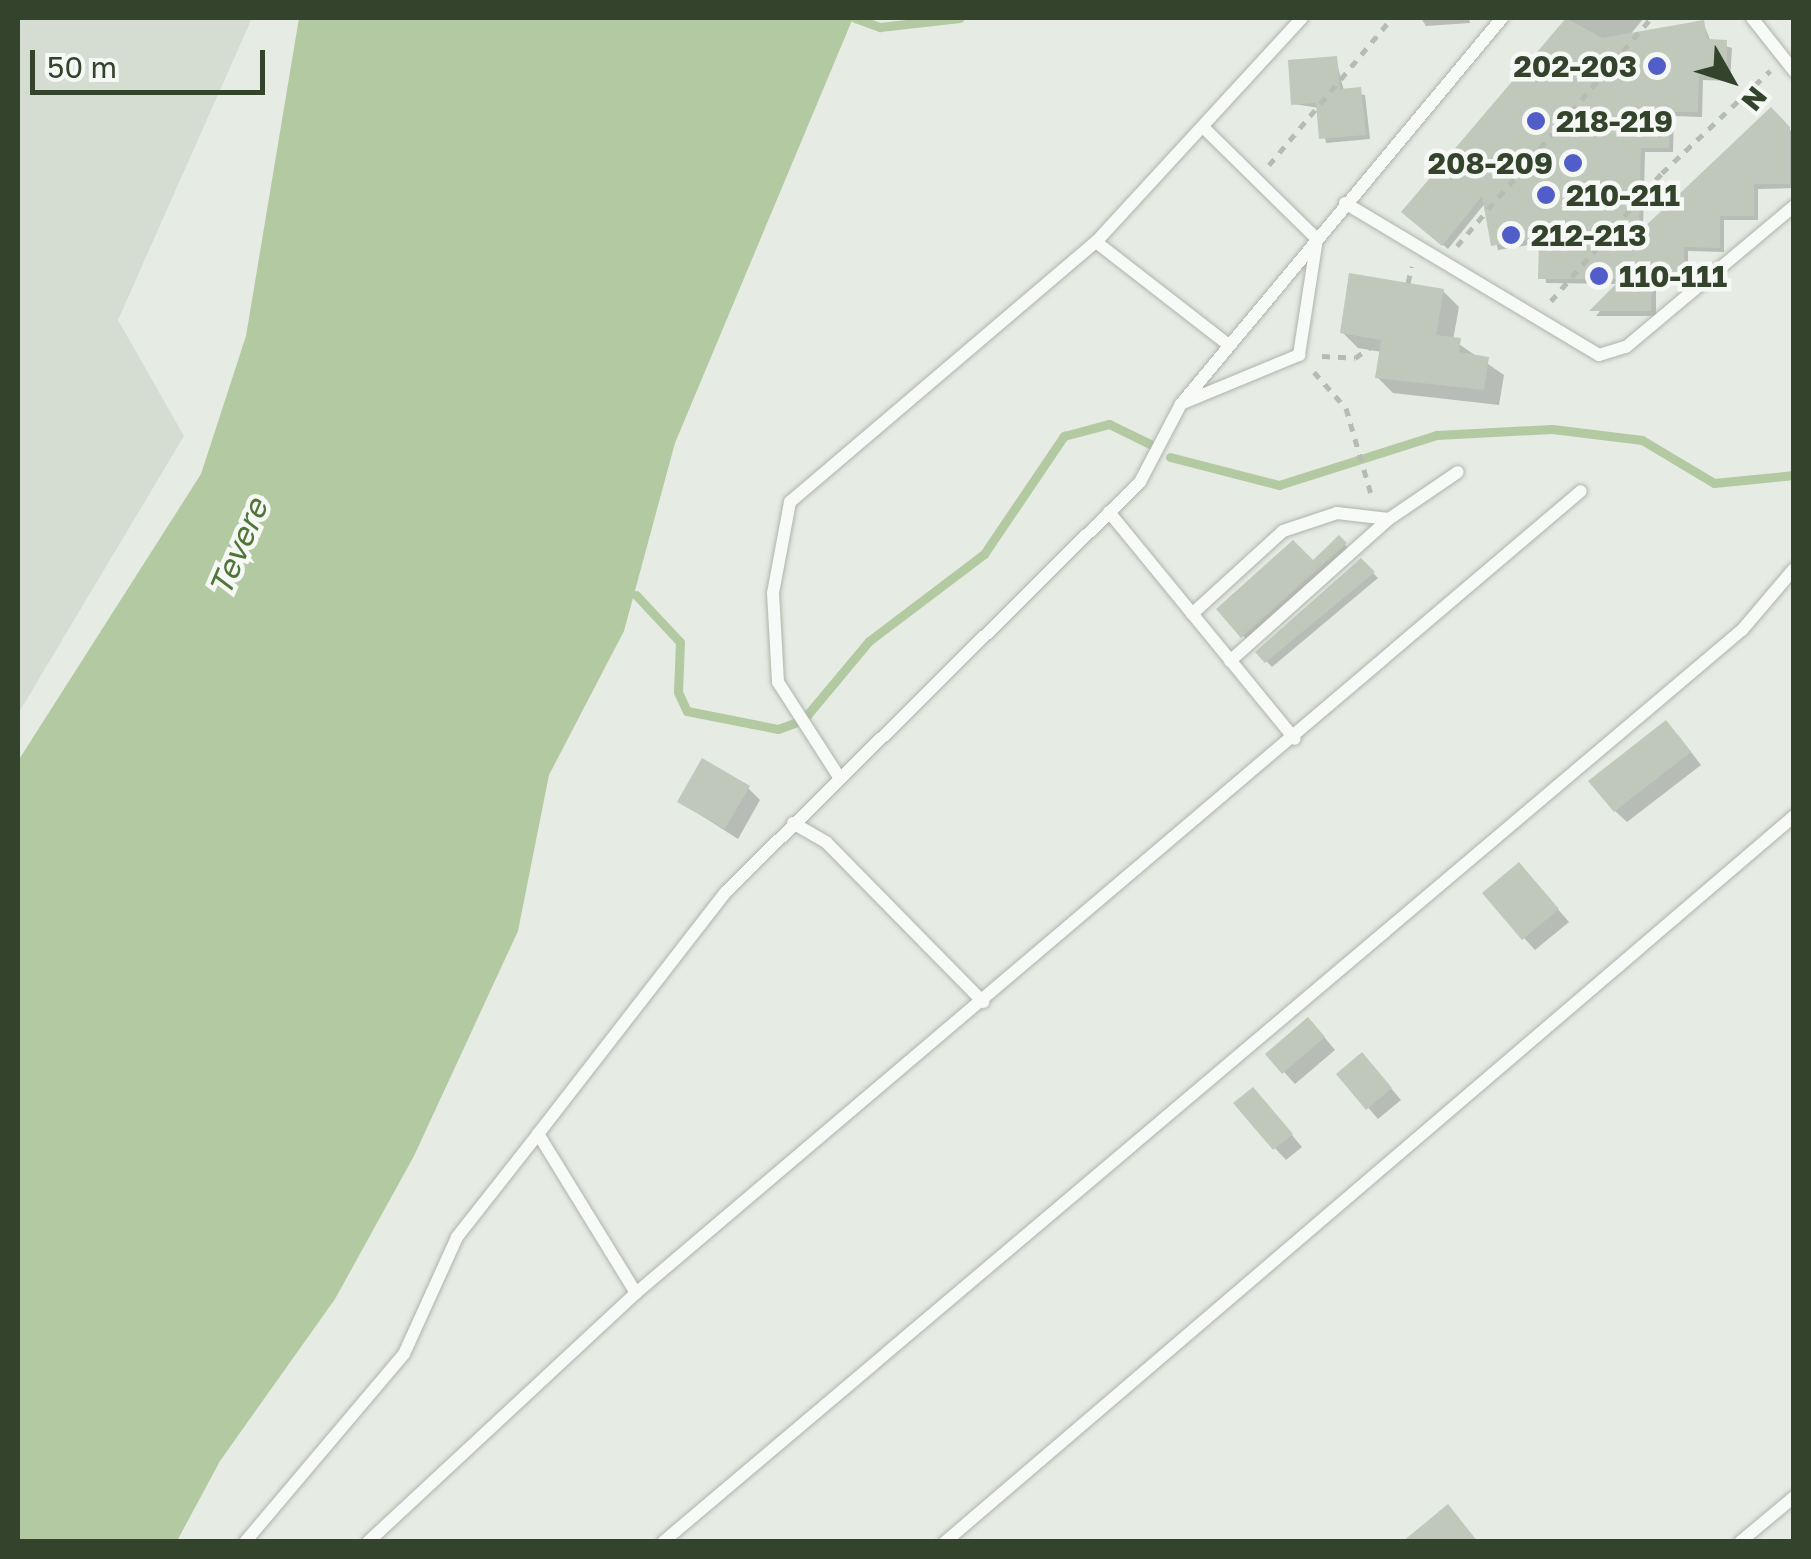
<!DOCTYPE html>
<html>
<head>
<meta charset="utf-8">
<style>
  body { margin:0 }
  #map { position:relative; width:1811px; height:1559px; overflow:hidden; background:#e6ebe4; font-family:"Golos Text",sans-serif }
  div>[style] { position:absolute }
  .built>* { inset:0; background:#d5ddd2 }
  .water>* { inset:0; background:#b2c9a1 }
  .shadow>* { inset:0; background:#0003 }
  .stream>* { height:9px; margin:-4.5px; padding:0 4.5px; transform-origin:4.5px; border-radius:4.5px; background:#b2c9a1 }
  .building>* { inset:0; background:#bfc8bb }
  .path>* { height:5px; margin-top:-2.5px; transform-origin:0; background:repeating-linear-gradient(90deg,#b5bcb2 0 8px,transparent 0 16px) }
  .roads { filter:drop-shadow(0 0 2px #adb5a9) drop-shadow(0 0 2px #adb5a9) }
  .lane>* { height:12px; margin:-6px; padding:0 6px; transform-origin:6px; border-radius:6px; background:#f8faf7 }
  .dots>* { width:28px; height:28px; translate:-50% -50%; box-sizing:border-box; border:5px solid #f5f8f4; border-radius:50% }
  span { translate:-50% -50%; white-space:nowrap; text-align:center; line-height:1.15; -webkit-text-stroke:9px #f5f8f4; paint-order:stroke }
  .poi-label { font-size:30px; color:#33432c; font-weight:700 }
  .right { translate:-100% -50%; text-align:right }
  .left { translate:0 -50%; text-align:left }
  .water-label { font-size:32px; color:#507538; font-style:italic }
  .frame { position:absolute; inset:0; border:20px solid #33432c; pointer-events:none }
  .north { position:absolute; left:1681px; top:30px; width:100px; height:100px; -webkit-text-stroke:8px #f5f8f4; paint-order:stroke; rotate:129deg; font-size:28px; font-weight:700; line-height:40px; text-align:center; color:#33432c }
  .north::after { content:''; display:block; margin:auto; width:35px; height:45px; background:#33432c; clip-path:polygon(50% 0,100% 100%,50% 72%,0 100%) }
  .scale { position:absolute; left:30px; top:50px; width:235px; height:45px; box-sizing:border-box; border:5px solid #33432c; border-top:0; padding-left:12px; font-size:30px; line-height:35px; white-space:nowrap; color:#33432c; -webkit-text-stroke:8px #f5f8f4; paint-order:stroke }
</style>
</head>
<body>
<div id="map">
  <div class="built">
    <i style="clip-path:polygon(18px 18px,252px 18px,118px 320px,184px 436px,18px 714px)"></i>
  </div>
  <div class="water">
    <i style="clip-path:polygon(299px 18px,853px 18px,675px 443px,624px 631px,549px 775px,518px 931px,414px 1156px,335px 1299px,220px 1461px,177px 1541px,18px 1541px,18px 761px,201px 474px,246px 336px)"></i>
  </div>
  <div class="shadow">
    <i style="clip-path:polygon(1421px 18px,1469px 18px,1470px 23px,1426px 26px)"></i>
    <i style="clip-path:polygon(1568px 18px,1644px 18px,1629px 36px,1703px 22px,1711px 42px,1732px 48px,1730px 81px,1703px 80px,1702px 117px,1674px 116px,1673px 152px,1645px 152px,1643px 231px,1771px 110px,1794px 134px,1794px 188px,1758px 189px,1758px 220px,1724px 220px,1724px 252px,1688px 251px,1688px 284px,1656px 284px,1656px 316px,1596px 316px,1621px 284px,1546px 283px,1541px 243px,1498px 250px,1486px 202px,1448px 249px,1404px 212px)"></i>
    <i style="clip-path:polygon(1336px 59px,1344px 91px,1365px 95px,1370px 139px,1326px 143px,1319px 108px,1294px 104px)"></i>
    <i style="clip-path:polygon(1443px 291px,1459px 307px,1453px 340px,1504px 375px,1499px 405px,1393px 393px,1377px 377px,1382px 352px,1358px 348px,1342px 332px)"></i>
    <i style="clip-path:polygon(1339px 539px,1350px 550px,1248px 641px,1219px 609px,1313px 563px)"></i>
    <i style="clip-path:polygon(1361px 561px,1378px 578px,1272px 667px,1258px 652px)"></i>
    <i style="clip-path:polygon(1678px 735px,1701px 765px,1627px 822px,1615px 811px)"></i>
    <i style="clip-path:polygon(748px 788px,760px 800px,738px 839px,680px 802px)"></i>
    <i style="clip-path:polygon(1530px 877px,1569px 922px,1535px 950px,1524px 938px)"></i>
    <i style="clip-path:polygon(1320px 1032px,1335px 1050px,1295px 1084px,1284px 1072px)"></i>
    <i style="clip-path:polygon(1372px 1066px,1401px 1100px,1378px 1119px,1339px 1074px)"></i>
    <i style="clip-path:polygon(1264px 1102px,1302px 1147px,1286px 1160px,1275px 1148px)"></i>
  </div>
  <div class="stream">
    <i style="left:855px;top:18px;width:27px;rotate:20deg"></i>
    <i style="left:880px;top:27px;width:80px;rotate:-6.5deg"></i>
    <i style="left:1170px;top:457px;width:113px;rotate:14.4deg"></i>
    <i style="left:1279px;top:485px;width:166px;rotate:-17.6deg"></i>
    <i style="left:1437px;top:435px;width:115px;rotate:-3deg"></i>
    <i style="left:1552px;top:429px;width:91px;rotate:7deg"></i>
    <i style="left:1642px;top:440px;width:84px;rotate:30.8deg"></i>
    <i style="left:1714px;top:483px;width:80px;rotate:-5.7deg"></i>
    <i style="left:636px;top:595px;width:64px;rotate:46.9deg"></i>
    <i style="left:680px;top:642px;width:50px;rotate:92.3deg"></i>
    <i style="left:678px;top:692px;width:21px;rotate:65deg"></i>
    <i style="left:687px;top:711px;width:93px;rotate:11.2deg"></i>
    <i style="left:778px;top:729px;width:27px;rotate:-20deg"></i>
    <i style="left:803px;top:720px;width:103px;rotate:-50.1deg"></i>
    <i style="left:869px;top:641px;width:144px;rotate:-37.1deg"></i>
    <i style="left:984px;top:554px;width:143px;rotate:-55.9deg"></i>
    <i style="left:1064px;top:436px;width:47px;rotate:-14.9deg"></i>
    <i style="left:1109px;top:424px;width:46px;rotate:26deg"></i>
  </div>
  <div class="building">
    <i style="clip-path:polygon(1566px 18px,1602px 38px,1704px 20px,1707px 39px,1727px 40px,1726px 77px,1699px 76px,1698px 112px,1670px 112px,1669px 148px,1641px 148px,1639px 232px,1771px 107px,1790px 127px,1790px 184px,1754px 184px,1754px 216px,1720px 216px,1720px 248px,1684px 247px,1684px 280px,1652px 280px,1651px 311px,1589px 311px,1621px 279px,1538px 279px,1539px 238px,1491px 246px,1482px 196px,1442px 246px,1401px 212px)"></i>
    <i style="clip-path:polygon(1337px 56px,1340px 89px,1361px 87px,1366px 135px,1319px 139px,1316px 103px,1291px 105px,1288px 60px)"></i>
    <i style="clip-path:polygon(1349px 273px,1444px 289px,1436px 335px,1461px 338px,1459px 352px,1489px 357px,1484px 390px,1375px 378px,1381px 340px,1340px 333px)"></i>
    <i style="clip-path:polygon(1339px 535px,1347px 543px,1241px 638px,1216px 609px,1293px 540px,1313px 560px)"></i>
    <i style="clip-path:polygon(1361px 558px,1375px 572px,1265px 663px,1255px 652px)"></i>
    <i style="clip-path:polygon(1666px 720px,1691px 752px,1614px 812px,1588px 781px)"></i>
    <i style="clip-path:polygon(702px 758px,750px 786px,725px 829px,677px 802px)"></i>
    <i style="clip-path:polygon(1519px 862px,1559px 909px,1522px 940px,1482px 893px)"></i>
    <i style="clip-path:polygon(1308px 1017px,1325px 1037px,1282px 1074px,1265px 1054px)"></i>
    <i style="clip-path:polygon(1362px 1052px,1392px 1088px,1366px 1110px,1336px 1074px)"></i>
    <i style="clip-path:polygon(1253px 1087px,1293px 1134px,1273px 1150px,1233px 1103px)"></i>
    <i style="clip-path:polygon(1448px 1504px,1478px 1542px,1402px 1542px)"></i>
  </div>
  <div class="path">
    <i style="left:1269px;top:165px;width:192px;rotate:-50.1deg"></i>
    <i style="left:1457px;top:246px;width:299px;rotate:-49.6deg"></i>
    <i style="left:1408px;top:283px;width:17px;rotate:-77deg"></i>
    <i style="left:1551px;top:301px;width:169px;rotate:-49.1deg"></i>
    <i style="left:1662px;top:173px;width:149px;rotate:-43.4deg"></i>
    <i style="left:1322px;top:356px;width:33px;rotate:3deg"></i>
    <i style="left:1355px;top:358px;width:32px;rotate:-35deg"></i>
    <i style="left:1314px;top:372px;width:48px;rotate:48.4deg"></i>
    <i style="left:1346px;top:408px;width:90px;rotate:73.8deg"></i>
  </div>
  <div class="roads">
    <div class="lane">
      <i style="left:1752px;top:18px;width:68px;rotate:51.6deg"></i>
      <i style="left:1345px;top:203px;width:296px;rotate:30.9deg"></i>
      <i style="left:1599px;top:355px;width:28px;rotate:-17deg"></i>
      <i style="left:1626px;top:347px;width:219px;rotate:-40deg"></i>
      <i style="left:1096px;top:242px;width:168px;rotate:37.8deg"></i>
      <i style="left:1183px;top:403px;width:126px;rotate:-22.5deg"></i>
      <i style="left:1299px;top:355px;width:117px;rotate:-81.2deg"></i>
      <i style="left:1317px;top:239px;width:156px;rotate:-135.5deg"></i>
      <i style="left:1109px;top:512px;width:293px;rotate:50.7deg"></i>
      <i style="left:1192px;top:614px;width:123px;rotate:-42.4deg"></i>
      <i style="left:1283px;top:531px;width:57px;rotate:-18.4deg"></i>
      <i style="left:1337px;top:513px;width:52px;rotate:6.6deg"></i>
      <i style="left:1389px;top:519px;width:83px;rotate:-34.3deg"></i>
      <i style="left:1230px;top:661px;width:213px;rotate:-41.8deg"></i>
      <i style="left:839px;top:777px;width:113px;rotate:-122.7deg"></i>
      <i style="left:778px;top:682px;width:89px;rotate:-93.2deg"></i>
      <i style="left:773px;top:593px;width:93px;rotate:-79.4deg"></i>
      <i style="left:790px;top:502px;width:402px;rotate:-40.4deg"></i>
      <i style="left:1096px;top:242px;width:304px;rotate:-47.4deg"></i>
      <i style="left:793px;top:823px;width:39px;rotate:30deg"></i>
      <i style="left:827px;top:843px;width:223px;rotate:45.5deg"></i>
      <i style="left:636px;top:1293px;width:187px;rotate:-121.6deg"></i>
      <i style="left:538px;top:1134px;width:306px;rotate:-52.2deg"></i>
      <i style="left:726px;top:892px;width:583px;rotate:-44.72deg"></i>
      <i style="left:1140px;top:482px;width:88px;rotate:-62.3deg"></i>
      <i style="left:1181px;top:404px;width:502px;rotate:-50.25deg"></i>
      <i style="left:245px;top:1542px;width:246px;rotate:-49.8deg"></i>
      <i style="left:404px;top:1354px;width:128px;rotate:-65.6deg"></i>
      <i style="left:457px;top:1237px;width:131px;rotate:-51.8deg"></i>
      <i style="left:368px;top:1542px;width:366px;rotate:-42.9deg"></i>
      <i style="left:636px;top:1293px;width:1239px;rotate:-40.32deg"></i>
      <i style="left:663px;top:1542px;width:1413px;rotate:-40.21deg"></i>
      <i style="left:1742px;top:630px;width:80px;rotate:-49.6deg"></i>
      <i style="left:945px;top:1542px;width:1117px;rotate:-40.53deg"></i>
      <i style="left:1740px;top:1542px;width:70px;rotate:-39.8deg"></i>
    </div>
  </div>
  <div class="dots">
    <i style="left:1657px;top:66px;background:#515dc8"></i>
    <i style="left:1536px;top:121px;background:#515dc8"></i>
    <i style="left:1573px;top:163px;background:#515dc8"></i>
    <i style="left:1546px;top:195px;background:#515dc8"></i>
    <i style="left:1511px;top:235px;background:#515dc8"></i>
    <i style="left:1599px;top:276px;background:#515dc8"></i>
  </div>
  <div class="poi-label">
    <span class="right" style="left:1637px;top:66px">202-203</span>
    <span class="left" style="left:1556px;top:121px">218-219</span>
    <span class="right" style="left:1553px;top:163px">208-209</span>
    <span class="left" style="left:1566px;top:195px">210-211</span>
    <span class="left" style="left:1531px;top:235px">212-213</span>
    <span class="left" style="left:1619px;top:276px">110-111</span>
  </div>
  <div class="water-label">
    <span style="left:238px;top:547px;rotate:-67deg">Tevere</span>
  </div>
  <div class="frame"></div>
  <div class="north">N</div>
  <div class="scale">50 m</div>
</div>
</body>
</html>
